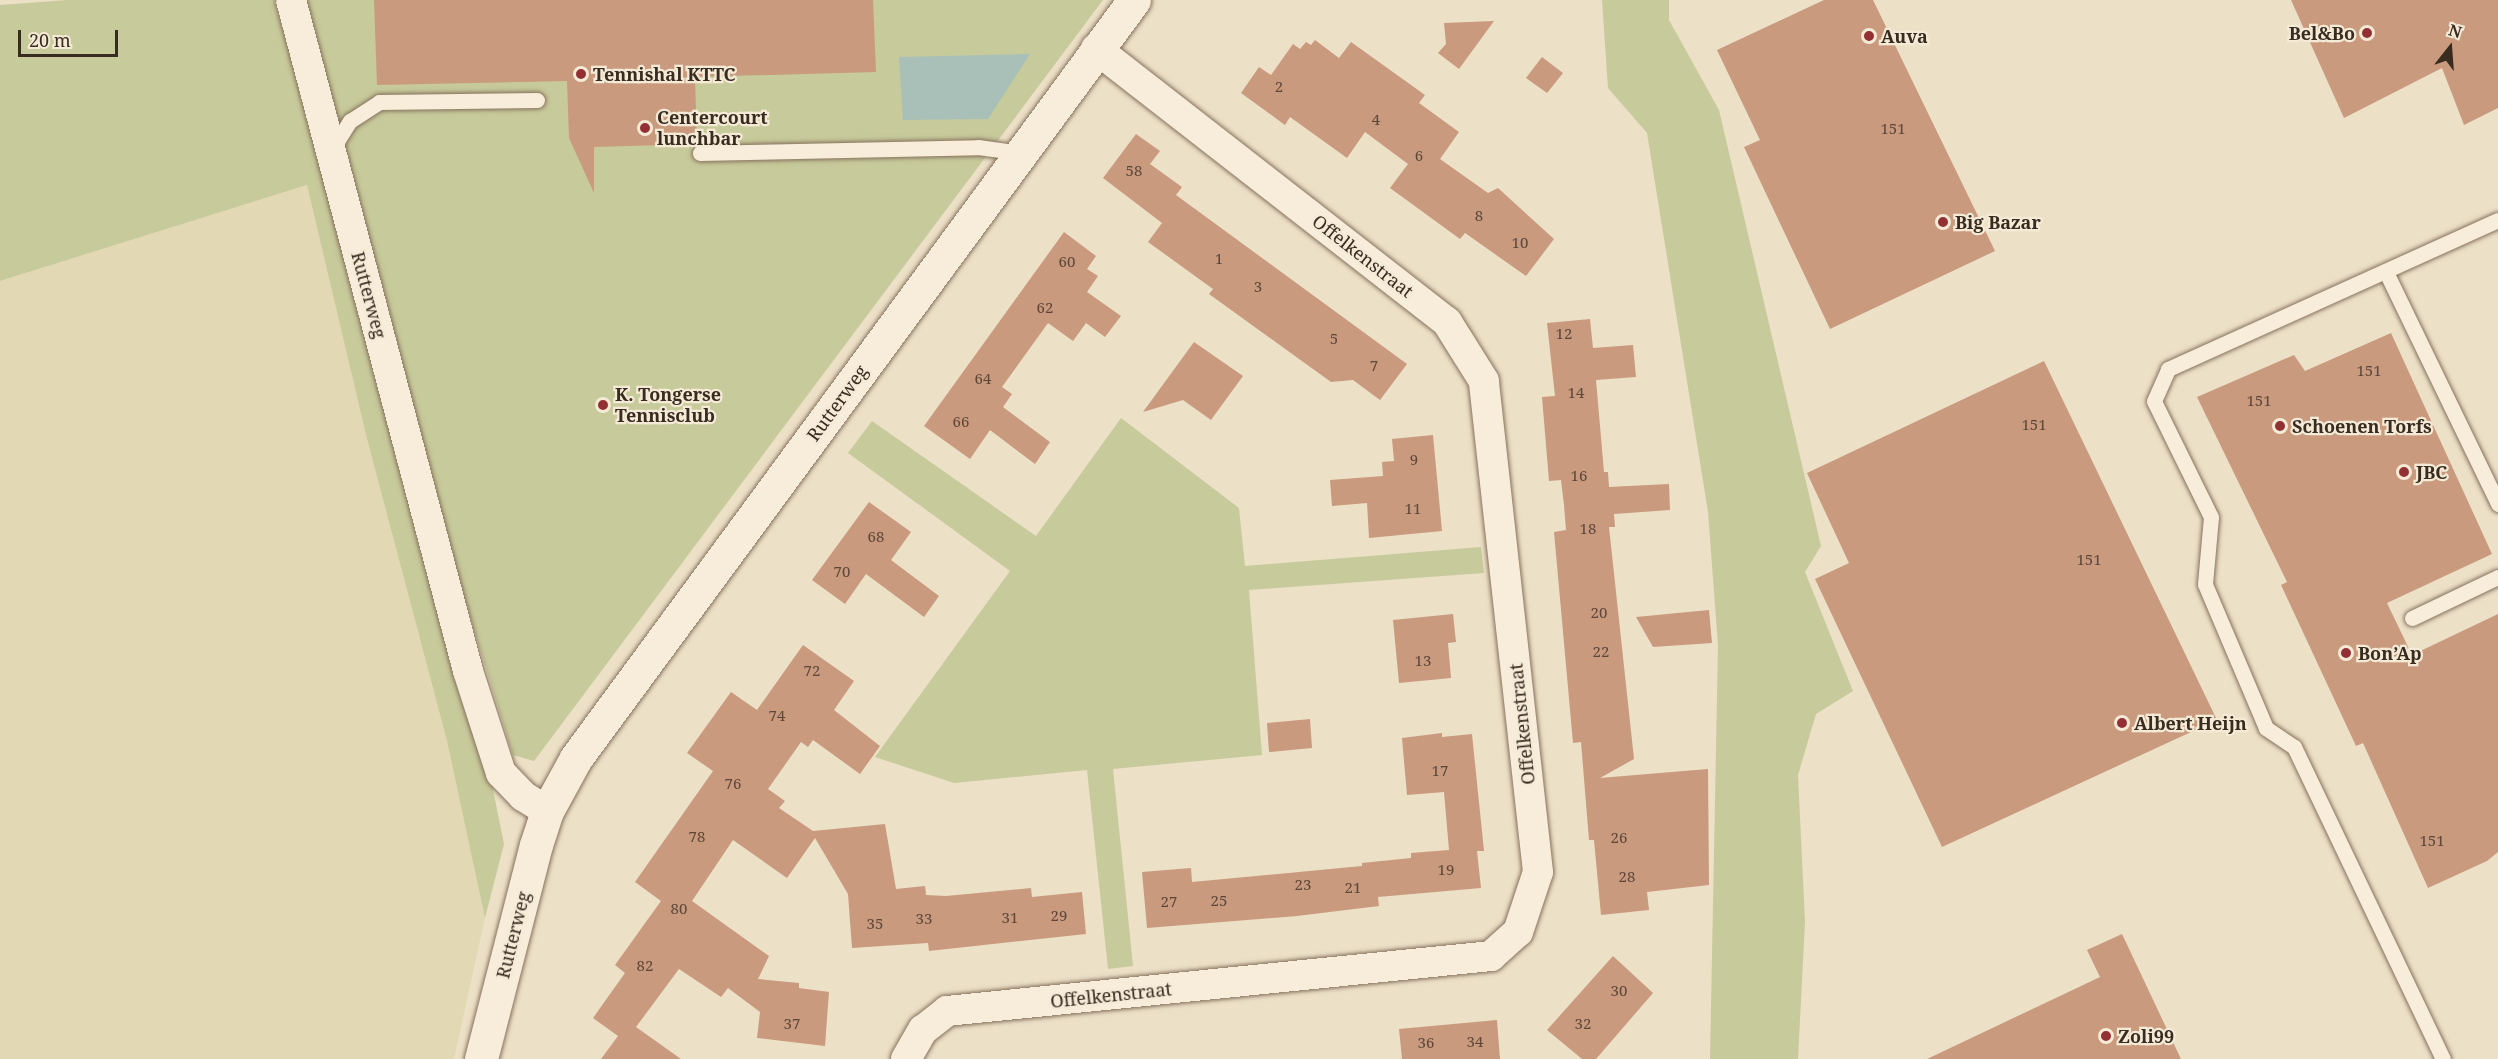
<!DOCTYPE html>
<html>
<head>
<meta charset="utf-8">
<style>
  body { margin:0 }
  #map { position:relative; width:2498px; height:1059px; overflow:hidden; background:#ece0c7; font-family:"Noto Serif",serif }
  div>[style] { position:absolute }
  .farmland>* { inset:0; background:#e2d9b4 }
  .green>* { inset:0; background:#c7ca9b }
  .water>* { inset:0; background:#a8c0b8 }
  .building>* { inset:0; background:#c99a7e }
  .roads { filter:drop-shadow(0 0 2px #87725d) drop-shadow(0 0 2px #87725d) }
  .service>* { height:15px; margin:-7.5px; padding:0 7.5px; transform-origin:7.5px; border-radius:7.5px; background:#f7edda }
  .minor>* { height:30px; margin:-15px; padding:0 15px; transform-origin:15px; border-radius:15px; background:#f7edda }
  .tertiary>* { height:33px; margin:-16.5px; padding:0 16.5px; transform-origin:16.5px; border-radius:16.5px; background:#f7edda }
  .dots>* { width:16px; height:16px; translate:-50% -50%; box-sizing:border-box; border:3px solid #f4ead6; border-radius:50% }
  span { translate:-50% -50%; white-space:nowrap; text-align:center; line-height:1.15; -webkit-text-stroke:4.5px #f4ead6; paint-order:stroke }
  .number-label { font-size:15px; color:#5c4738 }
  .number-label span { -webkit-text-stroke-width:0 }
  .poi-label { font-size:18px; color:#382b20; font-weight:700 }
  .right { translate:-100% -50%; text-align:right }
  .left { translate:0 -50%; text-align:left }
  .street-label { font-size:18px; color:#382b20 }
  .north { position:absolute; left:2420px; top:18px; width:60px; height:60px; -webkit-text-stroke:4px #f4ead6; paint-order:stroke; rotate:17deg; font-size:16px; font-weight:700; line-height:24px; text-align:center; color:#382b20 }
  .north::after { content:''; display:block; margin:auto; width:21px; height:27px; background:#382b20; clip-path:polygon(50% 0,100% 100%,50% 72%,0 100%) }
  .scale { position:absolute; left:18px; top:30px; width:100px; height:27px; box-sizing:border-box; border:3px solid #382b20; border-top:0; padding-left:8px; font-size:18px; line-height:21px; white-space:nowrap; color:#382b20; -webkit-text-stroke:4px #f4ead6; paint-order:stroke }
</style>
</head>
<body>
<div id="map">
  <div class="farmland">
    <i style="clip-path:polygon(307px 185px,366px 435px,447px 741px,485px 918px,454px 1059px,0 1059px,0 281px)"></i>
  </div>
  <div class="green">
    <i style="clip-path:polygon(67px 0,274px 0,330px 180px,490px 775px,504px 844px,485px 918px,447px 741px,366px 435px,307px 185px,0 281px,0 5px)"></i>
    <i style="clip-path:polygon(297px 0,1103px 0,534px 761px,513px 755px,433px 498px)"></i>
    <i style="clip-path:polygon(1602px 0,1669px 0,1669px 20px,1719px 110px,1821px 546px,1805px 572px,1853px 691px,1816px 714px,1798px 775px,1805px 922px,1798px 1059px,1710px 1059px,1718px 645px,1708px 512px,1647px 133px,1608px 88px)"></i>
    <i style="clip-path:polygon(1121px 418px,1239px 508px,1245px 566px,1481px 547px,1484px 573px,1249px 590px,1262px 755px,1113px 769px,1133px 966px,1108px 969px,1087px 770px,954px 783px,875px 757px,1010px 571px,848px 453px,872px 421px,1036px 536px)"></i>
  </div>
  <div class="water">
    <i style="clip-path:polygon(1030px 54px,988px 119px,903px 120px,899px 57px)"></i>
  </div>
  <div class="building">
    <i style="clip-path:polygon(374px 0,873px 0,876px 72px,695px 77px,697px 144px,594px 147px,594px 193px,569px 138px,567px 81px,377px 85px)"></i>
    <i style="clip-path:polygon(1824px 0,1873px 0,1995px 251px,1830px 329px,1744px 147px,1760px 140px,1717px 50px)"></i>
    <i style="clip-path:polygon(2291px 0,2498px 0,2498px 108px,2464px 125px,2442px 68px,2344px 118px)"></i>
    <i style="clip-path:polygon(1494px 21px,1459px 69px,1438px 53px,1446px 44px,1444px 23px)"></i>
    <i style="clip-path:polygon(1315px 40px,1339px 58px,1351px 42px,1425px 95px,1419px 103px,1459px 132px,1440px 159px,1488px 193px,1498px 188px,1554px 239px,1526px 276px,1465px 233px,1460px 239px,1390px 188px,1408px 164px,1365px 132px,1347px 158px,1290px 117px,1285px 125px,1241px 93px,1259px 67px,1271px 75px,1293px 44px,1300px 49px,1306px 42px,1311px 45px)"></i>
    <i style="clip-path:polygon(1542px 57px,1563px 73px,1547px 93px,1526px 78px)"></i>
    <i style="clip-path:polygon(1136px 134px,1160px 151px,1150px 164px,1182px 187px,1176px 195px,1407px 364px,1380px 400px,1353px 380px,1331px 382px,1209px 294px,1213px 289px,1148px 242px,1162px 223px,1103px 178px)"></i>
    <i style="clip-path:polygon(1064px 232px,1096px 256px,1087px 269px,1098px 276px,1087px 292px,1121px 316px,1105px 337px,1086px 323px,1073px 341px,1048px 323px,1002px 387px,1012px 394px,1003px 407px,1050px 442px,1035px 464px,990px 430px,970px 459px,924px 426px)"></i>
    <i style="clip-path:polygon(1590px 319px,1593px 348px,1633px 345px,1636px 377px,1596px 380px,1604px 472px,1608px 472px,1609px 487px,1669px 484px,1670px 510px,1614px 514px,1615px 527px,1609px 527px,1634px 759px,1600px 778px,1708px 769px,1709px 885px,1647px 892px,1649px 910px,1601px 915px,1594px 840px,1589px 840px,1581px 742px,1573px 743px,1554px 532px,1566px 530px,1564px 505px,1561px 480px,1549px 481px,1542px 397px,1555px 396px,1547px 323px)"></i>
    <i style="clip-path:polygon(2391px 333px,2492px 554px,2387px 603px,2412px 655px,2498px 614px,2498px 852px,2487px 861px,2428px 888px,2363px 743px,2356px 746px,2281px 585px,2287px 582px,2197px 397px,2294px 355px,2305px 371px)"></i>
    <i style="clip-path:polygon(1194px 342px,1243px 376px,1211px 420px,1183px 400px,1143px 412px)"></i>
    <i style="clip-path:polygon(2044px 361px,2217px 720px,1942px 847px,1815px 579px,1849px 563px,1807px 473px)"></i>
    <i style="clip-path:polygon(1433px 435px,1442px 531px,1369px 538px,1367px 503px,1332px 506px,1330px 480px,1383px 476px,1382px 462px,1394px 461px,1392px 439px)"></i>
    <i style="clip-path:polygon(869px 502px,911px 532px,891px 560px,939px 596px,924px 617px,866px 574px,845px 604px,812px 580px)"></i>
    <i style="clip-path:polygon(1709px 610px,1712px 643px,1653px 647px,1636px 617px)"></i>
    <i style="clip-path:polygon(1453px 614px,1456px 642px,1448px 643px,1451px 678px,1399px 683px,1393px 620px)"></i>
    <i style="clip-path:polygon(803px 645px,854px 681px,834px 710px,880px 746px,860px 774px,813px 740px,808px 747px,801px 742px,768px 789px,785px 801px,779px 808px,813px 831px,885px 824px,896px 889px,925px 886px,926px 895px,946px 896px,1031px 888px,1032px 897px,1082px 892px,1086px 934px,929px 951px,928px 943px,852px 948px,848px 894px,815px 838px,787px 878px,733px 840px,692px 901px,769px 956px,758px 979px,799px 983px,799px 988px,829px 992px,825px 1046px,757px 1038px,760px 1012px,728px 988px,721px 997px,679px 969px,636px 1027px,681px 1059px,601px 1059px,618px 1036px,593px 1018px,625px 973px,615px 965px,661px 901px,635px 882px,713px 771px,687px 753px,731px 692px,757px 710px)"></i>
    <i style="clip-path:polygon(1310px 719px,1312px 748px,1269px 752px,1267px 723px)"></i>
    <i style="clip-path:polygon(1442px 733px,1442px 737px,1472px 734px,1484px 851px,1477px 851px,1481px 888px,1378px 897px,1379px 906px,1297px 916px,1147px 928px,1142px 872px,1191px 868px,1192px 882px,1362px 866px,1362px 863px,1411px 858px,1411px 853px,1449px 850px,1444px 792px,1407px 795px,1402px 738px)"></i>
    <i style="clip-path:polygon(2122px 934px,2181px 1059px,1927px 1059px,2100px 977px,2087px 950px)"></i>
    <i style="clip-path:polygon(1613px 956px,1653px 993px,1596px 1059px,1582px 1059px,1547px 1030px)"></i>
    <i style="clip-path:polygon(1497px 1020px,1500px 1059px,1402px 1059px,1399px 1029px)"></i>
  </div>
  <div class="roads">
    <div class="service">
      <i style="left:331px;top:151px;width:36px;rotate:-58deg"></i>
      <i style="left:350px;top:121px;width:35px;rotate:-33deg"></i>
      <i style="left:379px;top:102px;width:158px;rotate:-0.7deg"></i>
      <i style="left:700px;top:153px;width:278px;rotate:-1.2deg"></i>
      <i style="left:978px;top:147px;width:43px;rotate:7.9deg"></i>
      <i style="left:2386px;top:272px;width:258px;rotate:64.2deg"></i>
      <i style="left:2412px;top:618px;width:95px;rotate:-25.5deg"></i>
      <i style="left:2443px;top:1059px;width:346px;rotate:-115.5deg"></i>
      <i style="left:2294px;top:747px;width:34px;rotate:-146deg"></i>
      <i style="left:2266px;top:728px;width:156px;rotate:-113deg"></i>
      <i style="left:2205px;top:584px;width:67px;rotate:-84.9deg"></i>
      <i style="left:2211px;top:517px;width:129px;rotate:-116.2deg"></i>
      <i style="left:2154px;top:401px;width:35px;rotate:-66deg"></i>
      <i style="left:2168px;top:369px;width:362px;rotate:-24.3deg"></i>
    </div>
    <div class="minor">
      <i style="left:291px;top:0;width:694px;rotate:75.22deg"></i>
      <i style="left:468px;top:671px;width:107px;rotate:72.1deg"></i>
      <i style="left:501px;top:773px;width:32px;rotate:46deg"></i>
      <i style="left:523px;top:796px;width:28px;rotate:32deg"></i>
      <i style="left:906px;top:1059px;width:34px;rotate:-60deg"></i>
      <i style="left:923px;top:1030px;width:31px;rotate:-38deg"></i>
      <i style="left:947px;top:1011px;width:547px;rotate:-5.77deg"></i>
      <i style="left:1491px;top:956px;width:36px;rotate:-42deg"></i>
      <i style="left:1518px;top:932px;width:63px;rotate:-71.6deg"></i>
      <i style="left:1538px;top:872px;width:494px;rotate:-96.3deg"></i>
      <i style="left:1484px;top:381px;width:70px;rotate:-122.1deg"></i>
      <i style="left:1447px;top:322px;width:445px;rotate:-142.1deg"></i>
    </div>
    <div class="tertiary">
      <i style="left:481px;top:1059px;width:221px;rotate:-75.6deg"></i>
      <i style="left:536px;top:845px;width:36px;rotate:-72deg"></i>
      <i style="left:547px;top:811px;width:60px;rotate:-61.3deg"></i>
      <i style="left:576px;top:758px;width:941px;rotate:-53.64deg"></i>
    </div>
  </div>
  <div class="dots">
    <i style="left:2367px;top:33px;background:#933034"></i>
    <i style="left:1869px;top:36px;background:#933034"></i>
    <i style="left:581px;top:74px;background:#933034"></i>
    <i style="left:645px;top:128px;background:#933034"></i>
    <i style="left:1943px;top:222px;background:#933034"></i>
    <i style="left:603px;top:405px;background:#933034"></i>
    <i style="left:2280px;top:426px;background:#933034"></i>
    <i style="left:2404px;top:472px;background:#933034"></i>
    <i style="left:2346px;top:653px;background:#933034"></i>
    <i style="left:2122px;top:723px;background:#933034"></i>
    <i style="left:2106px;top:1036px;background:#933034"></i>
  </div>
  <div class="number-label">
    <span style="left:1279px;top:87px">2</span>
    <span style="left:1376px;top:120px">4</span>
    <span style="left:1893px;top:129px">151</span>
    <span style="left:1419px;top:156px">6</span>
    <span style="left:1134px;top:171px">58</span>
    <span style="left:1479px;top:216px">8</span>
    <span style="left:1520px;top:243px">10</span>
    <span style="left:1219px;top:259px">1</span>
    <span style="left:1067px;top:262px">60</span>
    <span style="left:1258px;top:287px">3</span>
    <span style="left:1045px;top:308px">62</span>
    <span style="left:1564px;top:334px">12</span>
    <span style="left:1334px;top:339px">5</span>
    <span style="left:1374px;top:366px">7</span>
    <span style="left:2369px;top:371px">151</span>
    <span style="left:983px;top:379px">64</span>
    <span style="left:1576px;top:393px">14</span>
    <span style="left:2259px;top:401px">151</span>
    <span style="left:961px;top:422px">66</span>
    <span style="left:2034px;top:425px">151</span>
    <span style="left:1414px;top:460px">9</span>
    <span style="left:1579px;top:476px">16</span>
    <span style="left:1413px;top:509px">11</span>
    <span style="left:1588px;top:529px">18</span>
    <span style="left:876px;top:537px">68</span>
    <span style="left:2089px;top:560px">151</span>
    <span style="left:842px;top:572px">70</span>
    <span style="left:1599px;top:613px">20</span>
    <span style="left:1601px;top:652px">22</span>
    <span style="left:1423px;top:661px">13</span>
    <span style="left:812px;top:671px">72</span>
    <span style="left:777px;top:716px">74</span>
    <span style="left:1440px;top:771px">17</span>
    <span style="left:733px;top:784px">76</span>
    <span style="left:697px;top:837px">78</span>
    <span style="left:1619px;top:838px">26</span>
    <span style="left:2432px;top:841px">151</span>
    <span style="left:1446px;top:870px">19</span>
    <span style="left:1627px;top:877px">28</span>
    <span style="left:1303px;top:885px">23</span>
    <span style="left:1353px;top:888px">21</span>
    <span style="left:1219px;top:901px">25</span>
    <span style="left:1169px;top:902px">27</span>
    <span style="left:679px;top:909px">80</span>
    <span style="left:1059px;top:916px">29</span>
    <span style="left:1010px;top:918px">31</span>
    <span style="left:924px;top:919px">33</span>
    <span style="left:875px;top:924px">35</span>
    <span style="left:645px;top:966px">82</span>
    <span style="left:1619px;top:991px">30</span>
    <span style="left:792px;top:1024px">37</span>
    <span style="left:1583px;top:1024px">32</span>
    <span style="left:1475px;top:1042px">34</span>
    <span style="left:1426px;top:1043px">36</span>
  </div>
  <div class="poi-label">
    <span class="right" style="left:2355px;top:33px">Bel&amp;Bo</span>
    <span class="left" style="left:1881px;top:36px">Auva</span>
    <span class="left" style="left:593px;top:74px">Tennishal KTTC</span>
    <span class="left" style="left:657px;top:128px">Centercourt<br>lunchbar</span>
    <span class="left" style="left:1955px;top:222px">Big Bazar</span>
    <span class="left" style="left:615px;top:405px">K. Tongerse<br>Tennisclub</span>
    <span class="left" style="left:2292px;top:426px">Schoenen Torfs</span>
    <span class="left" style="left:2416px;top:472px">JBC</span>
    <span class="left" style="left:2358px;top:653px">Bon’Ap</span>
    <span class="left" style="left:2134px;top:723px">Albert Heijn</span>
    <span class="left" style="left:2118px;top:1036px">Zoli99</span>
  </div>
  <div class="street-label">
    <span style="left:1363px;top:256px;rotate:38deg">Offelkenstraat</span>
    <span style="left:369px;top:295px;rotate:75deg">Rutterweg</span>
    <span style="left:837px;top:403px;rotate:-54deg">Rutterweg</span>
    <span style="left:1522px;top:724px;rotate:-96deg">Offelkenstraat</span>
    <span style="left:513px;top:935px;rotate:-76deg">Rutterweg</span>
    <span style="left:1111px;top:995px;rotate:-6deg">Offelkenstraat</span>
  </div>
  <div class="north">N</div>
  <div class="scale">20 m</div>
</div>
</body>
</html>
